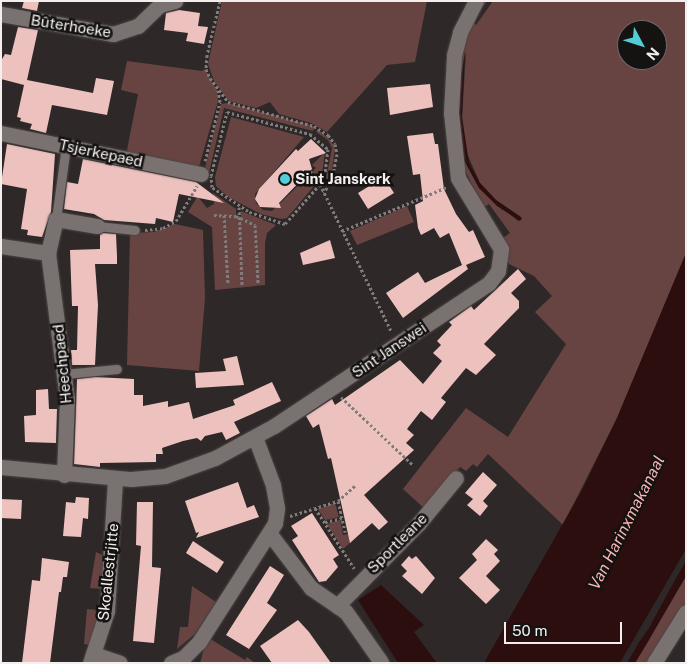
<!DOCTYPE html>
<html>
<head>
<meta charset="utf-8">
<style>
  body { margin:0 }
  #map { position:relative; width:687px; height:664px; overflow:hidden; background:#2e2928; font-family:"Public Sans",sans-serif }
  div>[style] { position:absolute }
  .green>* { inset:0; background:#674442 }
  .water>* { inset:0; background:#2c0e0e }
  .pier>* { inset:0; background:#2e2928 }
  .building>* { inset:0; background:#ecc1be }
  .path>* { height:3px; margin-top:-1.5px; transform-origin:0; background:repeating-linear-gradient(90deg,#807c7b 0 2.5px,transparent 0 5px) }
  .roads { filter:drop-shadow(0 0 1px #4c4646) drop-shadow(0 0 1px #4c4646) }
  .lane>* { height:9px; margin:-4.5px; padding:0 4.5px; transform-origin:4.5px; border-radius:4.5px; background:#797271 }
  .street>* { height:15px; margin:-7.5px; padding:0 7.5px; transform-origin:7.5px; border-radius:7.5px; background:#797271 }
  .dots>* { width:14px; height:14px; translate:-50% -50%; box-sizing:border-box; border:2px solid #151212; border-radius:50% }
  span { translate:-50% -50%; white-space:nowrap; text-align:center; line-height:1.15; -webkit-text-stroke:5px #151212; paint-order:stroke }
  .street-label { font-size:15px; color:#f3efef }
  .poi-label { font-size:15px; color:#f3efef; font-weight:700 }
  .left { translate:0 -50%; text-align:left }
  .water-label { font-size:16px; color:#fbb7b3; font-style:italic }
  .frame { position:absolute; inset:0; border:2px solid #f3efef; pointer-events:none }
  .north { position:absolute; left:617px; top:20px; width:50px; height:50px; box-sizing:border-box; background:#151212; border:1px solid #6e6a6a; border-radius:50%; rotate:130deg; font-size:14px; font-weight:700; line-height:20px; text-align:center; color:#f3efef }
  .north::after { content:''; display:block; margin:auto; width:18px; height:22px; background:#52ccd6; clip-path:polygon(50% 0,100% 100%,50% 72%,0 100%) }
  .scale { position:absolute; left:504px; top:622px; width:118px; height:22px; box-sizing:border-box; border:2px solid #f3efef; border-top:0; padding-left:6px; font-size:15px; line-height:18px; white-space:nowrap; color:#f3efef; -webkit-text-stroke:4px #151212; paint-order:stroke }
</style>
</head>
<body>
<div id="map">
  <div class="green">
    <i style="clip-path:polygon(222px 1px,427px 1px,415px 62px,387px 65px,327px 132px,311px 123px,279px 114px,270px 102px,256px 108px,229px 101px,214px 81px,208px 64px)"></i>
    <i style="clip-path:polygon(evenodd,480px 1px,487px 1px,473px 21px,476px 25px,493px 1px,686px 1px,686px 253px,617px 418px,563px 525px,488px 454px,477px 467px,473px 464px,466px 471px,460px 467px,425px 509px,403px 489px,466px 408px,508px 437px,566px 344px,535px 312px,552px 296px,534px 276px,509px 264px,500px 240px,510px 233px,489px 204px,483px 208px,457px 153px,458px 54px,480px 1px,627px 30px,657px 30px,657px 60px,627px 60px,627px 30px,480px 1px,466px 52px,462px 117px,466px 151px,480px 183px,496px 200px,521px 217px,518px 221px,479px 188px,464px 160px,460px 75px,466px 52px)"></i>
    <i style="clip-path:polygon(127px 61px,202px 71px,205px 69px,217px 90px,218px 101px,198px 170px,132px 157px,127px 150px,138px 94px,121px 90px)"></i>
    <i style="clip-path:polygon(228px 103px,313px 126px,315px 127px,313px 131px,224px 108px,209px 173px,204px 172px,221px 104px)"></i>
    <i style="clip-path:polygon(231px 117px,304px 137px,255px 194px,256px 203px,263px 210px,272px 211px,308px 176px,315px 185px,287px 218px,281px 219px,261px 214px,228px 197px,216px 186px,215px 177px)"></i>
    <i style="clip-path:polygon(318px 129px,332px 142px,335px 149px,331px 177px,325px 184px,332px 148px,328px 140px,316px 132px)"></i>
    <i style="clip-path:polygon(325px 152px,322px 174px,319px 179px,312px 172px,316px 168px,312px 165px)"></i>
    <i style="clip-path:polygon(205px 190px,199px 198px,207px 208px,214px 204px,213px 193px,236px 209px,236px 215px,241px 217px,241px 211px,276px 225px,267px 233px,265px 243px,265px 285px,215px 290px,212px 227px,188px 212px,199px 194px)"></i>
    <i style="clip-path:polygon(407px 206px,414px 222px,357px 245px,350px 231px)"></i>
    <i style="clip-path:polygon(175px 224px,203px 230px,205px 298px,199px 371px,127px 365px,130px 233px,154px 232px)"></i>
    <i style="clip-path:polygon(335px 503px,339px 517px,325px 520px,318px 509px)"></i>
    <i style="clip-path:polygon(340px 520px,343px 535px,348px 534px,351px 542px,343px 549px,327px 524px)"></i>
    <i style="clip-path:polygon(96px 552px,106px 557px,104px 589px,90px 588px)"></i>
    <i style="clip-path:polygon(686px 576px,686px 603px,649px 663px,635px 663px)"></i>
    <i style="clip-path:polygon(192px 586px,216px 602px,195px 634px,177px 649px,180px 627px,188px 627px)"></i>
    <i style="clip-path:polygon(87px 609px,100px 610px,90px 645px,84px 644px)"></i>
    <i style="clip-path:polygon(207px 637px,245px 660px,247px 657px,255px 663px,200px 663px)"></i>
  </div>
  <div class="water">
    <i style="clip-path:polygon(465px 49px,462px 117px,469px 163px,480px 183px,496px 200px,522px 218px,520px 221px,497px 206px,479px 188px,464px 160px,458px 108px)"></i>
    <i style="clip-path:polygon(686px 253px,686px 549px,620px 663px,484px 663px,583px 488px,617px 418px)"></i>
    <i style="clip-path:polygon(686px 561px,686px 576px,646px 645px,635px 663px,627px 663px)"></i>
    <i style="clip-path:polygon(381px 585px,424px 625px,414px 632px,437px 663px,398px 663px,358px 600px)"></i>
  </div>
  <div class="pier">
    <i style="clip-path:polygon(686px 549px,668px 588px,620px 663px,666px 587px)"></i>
    <i style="clip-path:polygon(686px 559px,649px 628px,624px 663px,684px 560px)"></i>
  </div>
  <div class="building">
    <i style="clip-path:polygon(24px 1px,39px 1px,37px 11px,22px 8px)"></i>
    <i style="clip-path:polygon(179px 10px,200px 13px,198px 26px,208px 27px,204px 44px,186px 41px,188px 33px,164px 30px,166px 13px)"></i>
    <i style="clip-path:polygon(18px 27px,38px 30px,27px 80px,93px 93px,96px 78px,114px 81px,107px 115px,52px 105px,46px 133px,30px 129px,32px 124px,20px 121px,21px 118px,17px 117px,24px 85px,1px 79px,1px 61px,5px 54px,11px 55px)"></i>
    <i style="clip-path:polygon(430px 84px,433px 107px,390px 115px,387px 88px)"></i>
    <i style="clip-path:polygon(433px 133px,435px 144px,438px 144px,444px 189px,456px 214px,469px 232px,473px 230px,485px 257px,466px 265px,468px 269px,403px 318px,386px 293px,418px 272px,425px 283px,462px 265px,449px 233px,440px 238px,434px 228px,421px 235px,418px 228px,415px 205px,423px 201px,420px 174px,413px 175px,407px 136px)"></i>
    <i style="clip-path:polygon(311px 139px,326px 153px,309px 159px,312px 169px,279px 203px,281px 208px,260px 207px,255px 199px,259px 189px,296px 149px,298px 151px)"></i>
    <i style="clip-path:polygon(7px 144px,55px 154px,51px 212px,42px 237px,27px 235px,28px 230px,21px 229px,27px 189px,1px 184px)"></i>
    <i style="clip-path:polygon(83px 159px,196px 182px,224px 203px,179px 194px,173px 222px,156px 218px,155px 224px,104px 220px,94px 214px,64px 209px,67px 182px,78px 184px)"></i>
    <i style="clip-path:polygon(379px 180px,382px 185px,387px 182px,394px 193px,368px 209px,358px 193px)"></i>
    <i style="clip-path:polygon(103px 233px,116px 234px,117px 256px,117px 264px,95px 264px,98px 305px,95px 365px,72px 365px,71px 350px,77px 350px,78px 306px,72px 306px,70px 250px,100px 249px,100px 235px)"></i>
    <i style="clip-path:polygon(330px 240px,335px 258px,303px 265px,300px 253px)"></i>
    <i style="clip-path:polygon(518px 269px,526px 279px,511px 293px,519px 301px,519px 308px,484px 344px,496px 355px,476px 375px,466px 368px,441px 398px,446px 402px,432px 420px,421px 411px,407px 429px,414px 435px,406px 443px,414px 450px,364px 495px,388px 522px,379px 530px,372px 523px,350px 543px,331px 458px,328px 459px,319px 424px,313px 428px,306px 416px,332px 399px,335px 405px,400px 360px,423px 384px,442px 361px,433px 353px,441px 345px,437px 341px,452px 325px,449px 322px,471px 306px,474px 310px)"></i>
    <i style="clip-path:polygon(237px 356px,244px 385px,196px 388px,195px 373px,226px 371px,223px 359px)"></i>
    <i style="clip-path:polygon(95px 377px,134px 379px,134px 395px,143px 395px,143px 406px,168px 401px,168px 407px,189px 402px,193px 419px,235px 405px,233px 400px,272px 382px,281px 401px,234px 422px,240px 433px,226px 440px,222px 432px,205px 436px,201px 441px,197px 438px,183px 441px,162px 448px,163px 454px,156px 454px,156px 462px,100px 463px,100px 467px,74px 464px,77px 379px)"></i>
    <i style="clip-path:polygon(48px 389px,49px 409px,57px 409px,56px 443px,25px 442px,24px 416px,36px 415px,36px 390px)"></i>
    <i style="clip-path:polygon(483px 472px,497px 485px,483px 501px,488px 506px,480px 516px,467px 505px,473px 499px,465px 493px)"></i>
    <i style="clip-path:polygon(238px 482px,247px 508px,254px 505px,259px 517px,196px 538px,199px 532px,196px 533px,185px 501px)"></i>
    <i style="clip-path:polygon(76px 497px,89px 498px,88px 519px,83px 518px,81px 537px,63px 536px,66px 502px,75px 503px)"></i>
    <i style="clip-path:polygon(1px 499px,22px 500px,21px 519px,1px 518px)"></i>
    <i style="clip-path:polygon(137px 502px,153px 502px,152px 567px,161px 568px,154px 643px,133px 641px,141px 546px,136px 545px)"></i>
    <i style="clip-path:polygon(312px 513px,339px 555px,333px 559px,338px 567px,326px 581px,319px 582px,292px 540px,298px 536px,291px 526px)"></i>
    <i style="clip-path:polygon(486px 539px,498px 550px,494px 554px,500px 561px,486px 576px,500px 590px,486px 604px,459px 578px,477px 560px,472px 554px)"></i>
    <i style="clip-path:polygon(193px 541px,224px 562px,217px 573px,186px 553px)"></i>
    <i style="clip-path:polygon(409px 556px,412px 559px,416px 556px,435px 578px,422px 594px,402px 576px,407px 571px,401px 565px)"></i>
    <i style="clip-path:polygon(42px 558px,69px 562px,67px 577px,63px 577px,61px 592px,59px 592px,50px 663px,22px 663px,32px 580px,40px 581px)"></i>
    <i style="clip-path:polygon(270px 566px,284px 575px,267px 603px,277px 610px,249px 649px,226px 635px)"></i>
    <i style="clip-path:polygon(298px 620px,309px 632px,331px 663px,272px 663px,260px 646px)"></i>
  </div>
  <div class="path">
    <i style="left:220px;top:1px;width:56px;rotate:103.5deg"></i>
    <i style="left:207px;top:55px;width:14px;rotate:94deg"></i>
    <i style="left:206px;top:69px;width:10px;rotate:66deg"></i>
    <i style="left:210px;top:78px;width:30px;rotate:53deg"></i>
    <i style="left:228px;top:102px;width:89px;rotate:15.6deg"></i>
    <i style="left:314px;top:126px;width:17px;rotate:33deg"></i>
    <i style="left:328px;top:135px;width:11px;rotate:52deg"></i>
    <i style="left:335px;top:144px;width:10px;rotate:79deg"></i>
    <i style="left:337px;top:154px;width:20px;rotate:101deg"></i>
    <i style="left:333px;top:174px;width:21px;rotate:115deg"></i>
    <i style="left:227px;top:112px;width:86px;rotate:14.8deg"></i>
    <i style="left:310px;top:134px;width:23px;rotate:40deg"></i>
    <i style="left:328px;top:149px;width:25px;rotate:97deg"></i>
    <i style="left:325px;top:174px;width:11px;rotate:117deg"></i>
    <i style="left:320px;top:184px;width:53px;rotate:131.2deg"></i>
    <i style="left:285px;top:224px;width:39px;rotate:-161deg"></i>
    <i style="left:248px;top:211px;width:43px;rotate:-146.3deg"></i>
    <i style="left:212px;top:187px;width:11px;rotate:-95deg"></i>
    <i style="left:211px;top:176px;width:66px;rotate:-76deg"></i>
    <i style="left:205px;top:161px;width:61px;rotate:-75.7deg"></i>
    <i style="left:220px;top:102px;width:12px;rotate:-99deg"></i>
    <i style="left:310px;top:171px;width:16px;rotate:52deg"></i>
    <i style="left:320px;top:184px;width:163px;rotate:64.2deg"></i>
    <i style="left:239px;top:207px;width:79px;rotate:87.8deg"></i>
    <i style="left:214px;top:215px;width:22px;rotate:3deg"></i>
    <i style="left:236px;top:216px;width:21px;rotate:25deg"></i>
    <i style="left:255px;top:225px;width:58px;rotate:87deg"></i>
    <i style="left:224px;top:215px;width:69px;rotate:86.7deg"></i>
    <i style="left:145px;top:230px;width:18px;rotate:-6deg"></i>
    <i style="left:163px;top:228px;width:15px;rotate:-28deg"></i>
    <i style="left:176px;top:221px;width:41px;rotate:-59deg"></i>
    <i style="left:342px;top:231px;width:114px;rotate:-22.7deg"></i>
    <i style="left:341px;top:397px;width:99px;rotate:43.4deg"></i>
    <i style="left:338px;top:501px;width:32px;rotate:77deg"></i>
    <i style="left:315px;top:508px;width:72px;rotate:57deg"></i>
    <i style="left:290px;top:516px;width:50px;rotate:-17.4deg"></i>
    <i style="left:338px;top:501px;width:24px;rotate:-42deg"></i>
    <i style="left:325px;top:522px;width:17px;rotate:-13deg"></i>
  </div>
  <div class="roads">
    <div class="lane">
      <i style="left:56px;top:219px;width:74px;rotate:-82.2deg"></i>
      <i style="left:97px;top:226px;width:38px;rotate:6deg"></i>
      <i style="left:64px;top:374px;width:53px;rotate:-5.4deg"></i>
    </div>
    <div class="street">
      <i style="left:1px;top:14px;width:114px;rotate:10.1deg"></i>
      <i style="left:113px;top:34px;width:26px;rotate:-18deg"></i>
      <i style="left:138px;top:26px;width:30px;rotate:-44deg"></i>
      <i style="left:160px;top:5px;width:16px;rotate:-15deg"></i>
      <i style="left:1px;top:133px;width:204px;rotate:11.6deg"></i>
      <i style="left:1px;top:246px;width:48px;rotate:8.5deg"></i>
      <i style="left:48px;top:253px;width:148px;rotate:82.6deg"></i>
      <i style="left:67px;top:400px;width:75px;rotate:92.3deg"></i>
      <i style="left:48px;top:253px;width:35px;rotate:-77deg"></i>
      <i style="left:56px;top:219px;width:42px;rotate:9.7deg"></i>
      <i style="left:1px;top:467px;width:131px;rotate:5.3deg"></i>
      <i style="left:131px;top:479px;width:34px;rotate:-5deg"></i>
      <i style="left:165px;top:476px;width:53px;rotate:-19.8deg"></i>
      <i style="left:215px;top:458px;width:67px;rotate:-28.5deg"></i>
      <i style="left:274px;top:426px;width:258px;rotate:-33.6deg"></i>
      <i style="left:489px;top:283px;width:15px;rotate:-53deg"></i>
      <i style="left:498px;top:271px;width:22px;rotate:-82deg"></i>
      <i style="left:501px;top:249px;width:83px;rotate:-121.2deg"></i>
      <i style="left:458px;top:178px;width:65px;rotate:-96.1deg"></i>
      <i style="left:451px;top:113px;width:58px;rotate:-87deg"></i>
      <i style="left:454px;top:55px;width:24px;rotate:-75deg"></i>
      <i style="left:460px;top:32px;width:35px;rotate:-63deg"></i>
      <i style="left:270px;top:534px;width:68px;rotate:52.8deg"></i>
      <i style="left:311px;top:588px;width:42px;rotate:34.4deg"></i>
      <i style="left:346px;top:612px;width:61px;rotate:55deg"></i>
      <i style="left:337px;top:606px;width:117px;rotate:-45.3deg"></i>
      <i style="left:419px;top:523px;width:58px;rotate:-50.6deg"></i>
      <i style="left:93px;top:654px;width:28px;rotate:18deg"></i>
      <i style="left:90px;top:663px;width:55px;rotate:-71.9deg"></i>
      <i style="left:107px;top:611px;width:132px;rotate:-86.5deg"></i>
      <i style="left:171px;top:663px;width:13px;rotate:-23deg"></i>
      <i style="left:183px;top:658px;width:23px;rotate:-45deg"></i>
      <i style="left:199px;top:642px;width:141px;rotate:-57.4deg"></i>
      <i style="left:275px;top:523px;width:15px;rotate:-82deg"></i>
      <i style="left:277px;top:508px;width:23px;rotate:-100deg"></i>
      <i style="left:273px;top:485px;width:51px;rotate:-110.6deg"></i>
      <i style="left:654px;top:663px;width:60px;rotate:-57.9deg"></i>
    </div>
  </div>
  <div class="dots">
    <i style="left:285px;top:179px;background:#52ccd6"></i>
  </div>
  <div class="street-label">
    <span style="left:71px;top:26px;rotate:9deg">Bûterhoeke</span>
    <span style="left:101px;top:153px;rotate:12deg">Tsjerkepaed</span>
    <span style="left:389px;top:350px;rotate:-34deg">Sint Janswei</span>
    <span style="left:62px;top:364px;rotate:-96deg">Heechpaed</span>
    <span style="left:397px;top:543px;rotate:-45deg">Sportleane</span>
    <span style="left:108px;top:572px;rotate:-84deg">Skoallestrjitte</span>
  </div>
  <div class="poi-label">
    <span class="left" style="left:295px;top:179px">Sint Janskerk</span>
  </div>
  <div class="water-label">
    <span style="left:627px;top:523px;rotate:-63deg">Van Harinxmakanaal</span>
  </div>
  <div class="frame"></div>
  <div class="north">N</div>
  <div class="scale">50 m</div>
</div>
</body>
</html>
